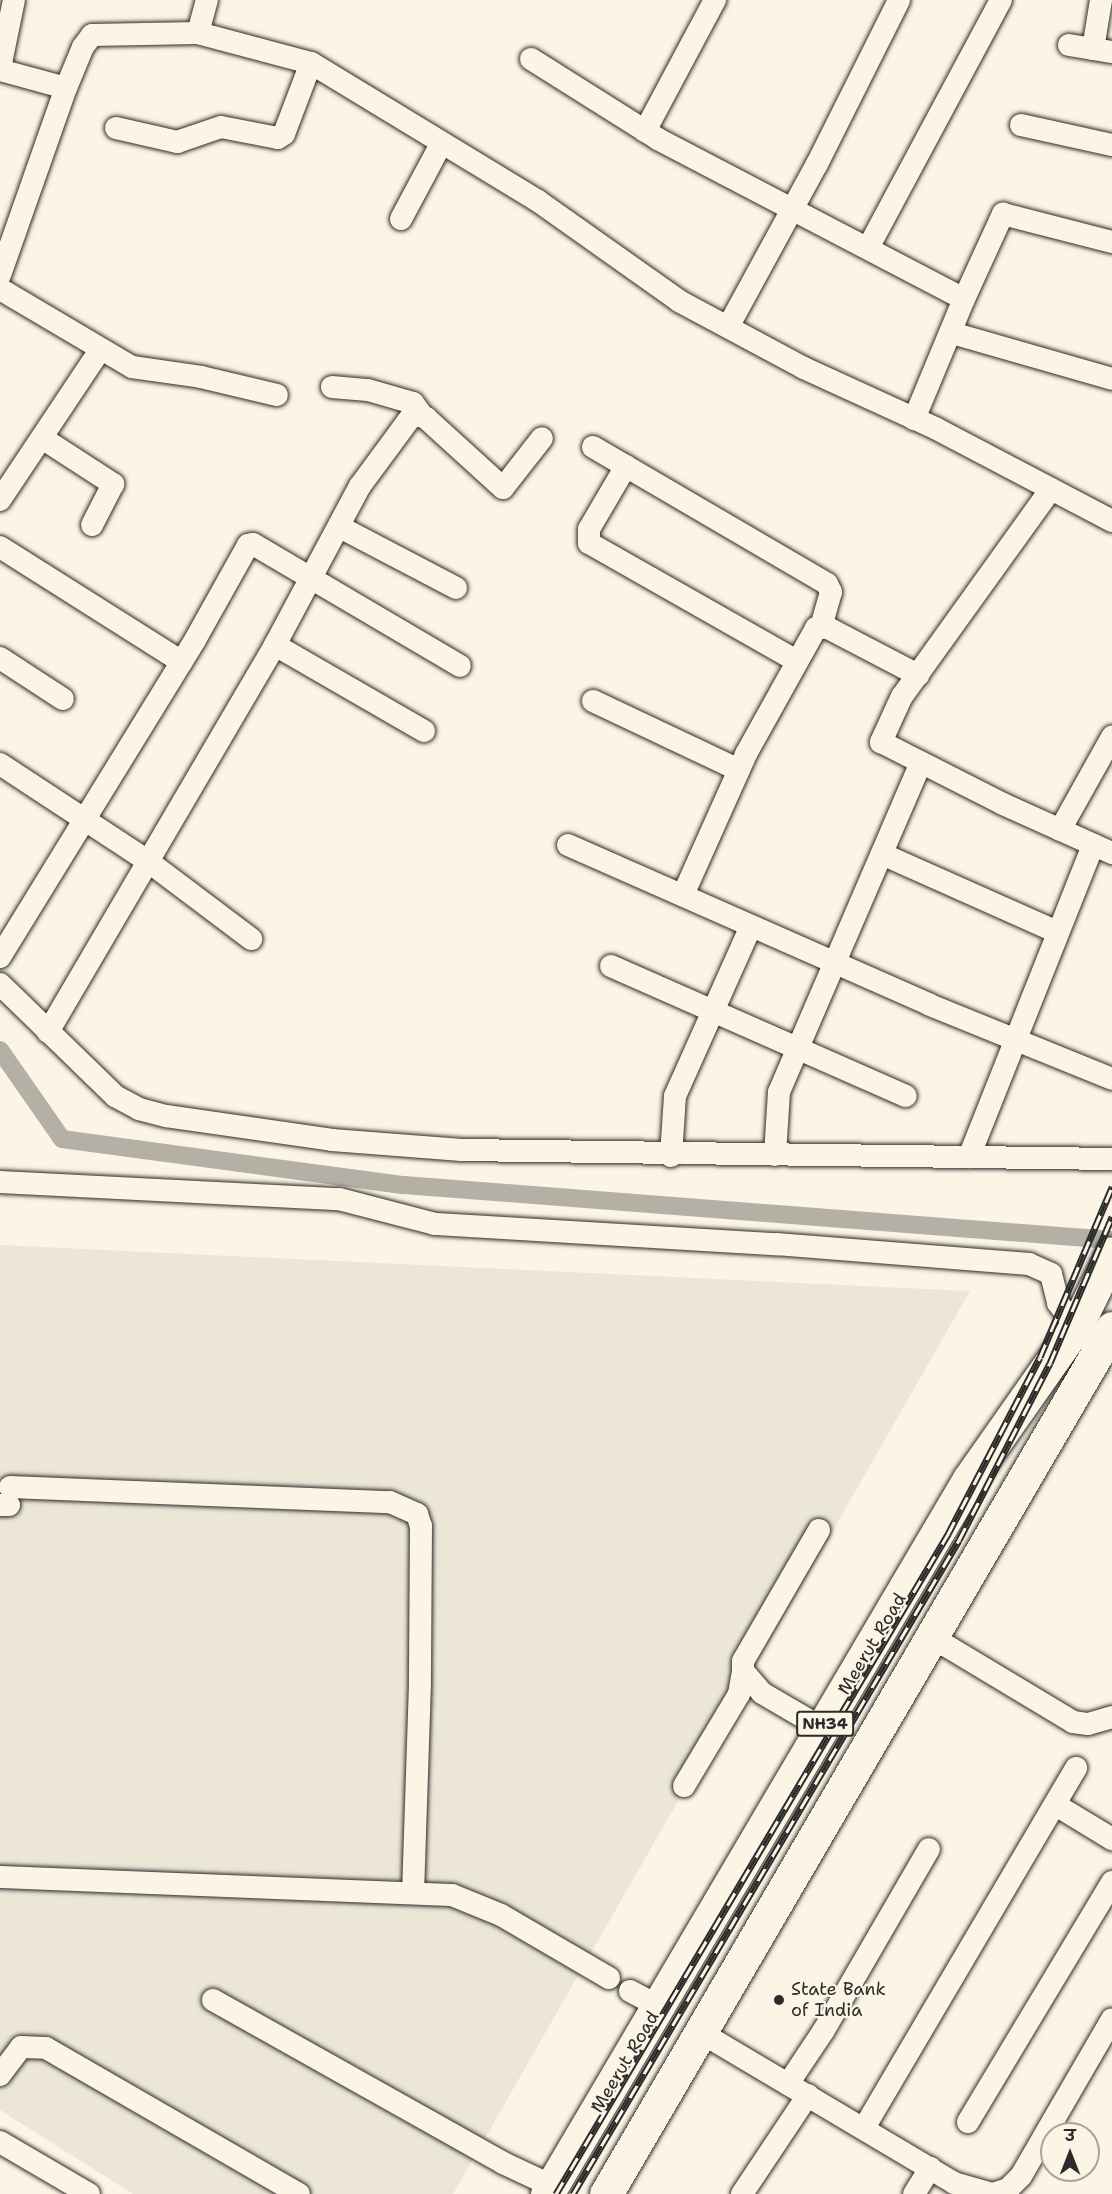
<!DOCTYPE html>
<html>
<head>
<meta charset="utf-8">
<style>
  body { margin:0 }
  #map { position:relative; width:1112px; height:2194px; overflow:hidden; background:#fcf5e5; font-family:"Shantell Sans","Playpen Sans Deva",sans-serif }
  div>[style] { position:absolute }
  .built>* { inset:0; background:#ece6d7 }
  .canal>* { height:18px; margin:-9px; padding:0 9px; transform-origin:9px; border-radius:9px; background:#b4b0a5 }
  .roads { filter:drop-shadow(0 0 2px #2b2b2b) drop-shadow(0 0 2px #2b2b2b) }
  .minor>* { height:22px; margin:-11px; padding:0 11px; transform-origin:11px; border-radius:11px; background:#fcf5e5 }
  .highway>* { height:33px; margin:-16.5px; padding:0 16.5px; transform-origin:16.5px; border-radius:16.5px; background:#fcf5e5 }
  .rail>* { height:7px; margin-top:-3.5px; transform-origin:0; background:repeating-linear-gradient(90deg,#fcf5e5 0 14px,#2b2b2b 0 28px); box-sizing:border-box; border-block:2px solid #2b2b2b }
  .dots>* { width:16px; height:16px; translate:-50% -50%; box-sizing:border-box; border:3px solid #fcf5e5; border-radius:50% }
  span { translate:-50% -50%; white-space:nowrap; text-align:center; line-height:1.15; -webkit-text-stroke:4.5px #fcf5e5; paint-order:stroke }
  .shield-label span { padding:2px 4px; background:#fcf5e5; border:2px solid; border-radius:4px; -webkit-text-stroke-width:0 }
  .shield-label { font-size:16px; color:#2b2b2b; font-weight:700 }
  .street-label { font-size:18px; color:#2b2b2b }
  .poi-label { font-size:18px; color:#2b2b2b }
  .left { translate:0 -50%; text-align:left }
  .north { position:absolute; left:1040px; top:2122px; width:60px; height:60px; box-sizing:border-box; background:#fcf5e5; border:2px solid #a8a49b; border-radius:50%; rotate:0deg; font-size:16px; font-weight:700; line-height:24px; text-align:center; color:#2b2b2b }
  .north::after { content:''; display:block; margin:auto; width:21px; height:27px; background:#2b2b2b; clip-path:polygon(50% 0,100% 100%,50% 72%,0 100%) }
</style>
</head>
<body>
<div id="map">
  <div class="built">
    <i style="clip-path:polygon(0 1245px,970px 1291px,453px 2194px,133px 2194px,0 2110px)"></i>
  </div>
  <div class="canal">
    <i style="left:0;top:1050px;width:108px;rotate:55.1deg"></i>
    <i style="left:62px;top:1139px;width:345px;rotate:7.7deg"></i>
    <i style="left:404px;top:1185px;width:710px;rotate:4.44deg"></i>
  </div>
  <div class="roads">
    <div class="minor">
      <i style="left:198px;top:33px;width:34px;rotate:-75deg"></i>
      <i style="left:1069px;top:45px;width:44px;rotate:9.2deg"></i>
      <i style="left:1093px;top:49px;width:50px;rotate:-80.7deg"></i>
      <i style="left:531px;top:59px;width:150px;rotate:32.2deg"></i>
      <i style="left:658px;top:139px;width:345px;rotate:27.6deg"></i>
      <i style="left:964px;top:299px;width:130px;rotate:112.6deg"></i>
      <i style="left:0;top:68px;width:69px;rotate:-78.4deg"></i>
      <i style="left:0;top:70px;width:68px;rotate:15.3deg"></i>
      <i style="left:1021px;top:125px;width:93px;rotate:12.4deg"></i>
      <i style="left:116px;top:128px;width:63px;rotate:12.9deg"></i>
      <i style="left:177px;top:142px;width:46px;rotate:-18.8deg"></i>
      <i style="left:221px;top:127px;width:58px;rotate:10.9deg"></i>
      <i style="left:278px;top:138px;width:7px;rotate:-34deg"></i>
      <i style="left:284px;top:134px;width:76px;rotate:-69.2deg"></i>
      <i style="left:645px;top:131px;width:149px;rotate:-61.9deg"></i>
      <i style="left:401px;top:219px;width:85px;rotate:-61.9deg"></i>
      <i style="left:868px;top:248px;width:281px;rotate:-61.8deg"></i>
      <i style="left:0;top:275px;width:198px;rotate:-70.6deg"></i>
      <i style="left:66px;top:88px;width:44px;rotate:-67.5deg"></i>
      <i style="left:83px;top:47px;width:15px;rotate:-53deg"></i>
      <i style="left:92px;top:35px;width:106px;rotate:-1.1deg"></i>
      <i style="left:198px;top:33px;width:117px;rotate:14.9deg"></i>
      <i style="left:311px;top:63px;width:266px;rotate:31.3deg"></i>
      <i style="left:538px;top:201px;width:173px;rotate:35.3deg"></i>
      <i style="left:679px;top:301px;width:142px;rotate:28.2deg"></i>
      <i style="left:804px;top:368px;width:144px;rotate:24.6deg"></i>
      <i style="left:935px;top:428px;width:200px;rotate:27.7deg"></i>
      <i style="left:0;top:289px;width:153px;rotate:30.6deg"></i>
      <i style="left:132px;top:367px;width:70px;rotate:8.2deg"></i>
      <i style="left:201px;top:377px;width:78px;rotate:13.3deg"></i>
      <i style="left:964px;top:299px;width:94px;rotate:-65.4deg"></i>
      <i style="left:1003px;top:214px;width:113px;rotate:14.4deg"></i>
      <i style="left:728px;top:327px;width:186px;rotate:-61.4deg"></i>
      <i style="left:817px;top:164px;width:183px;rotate:-63.4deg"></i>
      <i style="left:952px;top:333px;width:166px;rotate:16deg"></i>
      <i style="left:332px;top:387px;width:36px;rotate:5deg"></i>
      <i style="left:368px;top:390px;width:47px;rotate:16.1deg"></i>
      <i style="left:413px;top:403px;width:14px;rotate:54deg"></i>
      <i style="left:42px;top:438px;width:85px;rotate:32.9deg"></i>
      <i style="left:113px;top:484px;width:46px;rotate:117.1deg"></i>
      <i style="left:593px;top:447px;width:271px;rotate:30.3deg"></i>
      <i style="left:827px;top:584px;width:9px;rotate:63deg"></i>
      <i style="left:831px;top:592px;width:36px;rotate:106deg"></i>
      <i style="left:626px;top:466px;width:73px;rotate:120.4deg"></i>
      <i style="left:589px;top:529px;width:14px;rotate:90deg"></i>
      <i style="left:589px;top:543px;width:239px;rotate:29.6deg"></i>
      <i style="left:1051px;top:489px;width:255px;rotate:125.7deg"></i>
      <i style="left:902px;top:696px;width:51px;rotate:114.5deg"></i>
      <i style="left:881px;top:742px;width:137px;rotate:26.9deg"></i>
      <i style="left:1003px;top:804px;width:120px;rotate:24.2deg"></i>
      <i style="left:0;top:500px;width:180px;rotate:-56.3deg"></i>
      <i style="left:340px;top:527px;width:131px;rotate:27.7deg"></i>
      <i style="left:0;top:547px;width:215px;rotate:32.3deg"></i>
      <i style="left:275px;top:645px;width:172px;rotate:30deg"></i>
      <i style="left:0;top:658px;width:75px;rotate:33.1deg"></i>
      <i style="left:593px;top:701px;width:161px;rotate:25.3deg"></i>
      <i style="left:0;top:764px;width:178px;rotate:33.3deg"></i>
      <i style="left:149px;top:862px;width:128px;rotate:37deg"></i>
      <i style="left:1060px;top:830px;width:107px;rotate:-60.8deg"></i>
      <i style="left:568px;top:845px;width:396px;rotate:23.8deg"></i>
      <i style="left:930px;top:1005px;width:196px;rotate:22.1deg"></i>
      <i style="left:882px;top:854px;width:192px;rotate:24deg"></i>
      <i style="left:683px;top:895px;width:154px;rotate:-65.9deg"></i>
      <i style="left:746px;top:754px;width:144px;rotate:-60.9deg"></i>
      <i style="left:816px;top:628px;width:12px"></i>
      <i style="left:828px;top:628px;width:102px;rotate:27.6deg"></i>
      <i style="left:0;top:957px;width:372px;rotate:-58.4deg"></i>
      <i style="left:195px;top:640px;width:109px;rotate:-60.8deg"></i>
      <i style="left:248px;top:545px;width:5px;rotate:-11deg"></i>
      <i style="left:253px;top:544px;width:240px;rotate:30.5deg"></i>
      <i style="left:611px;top:966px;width:322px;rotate:23.8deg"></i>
      <i style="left:0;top:984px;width:161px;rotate:44.2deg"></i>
      <i style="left:115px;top:1096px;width:27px;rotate:28deg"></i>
      <i style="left:139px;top:1109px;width:28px;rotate:15deg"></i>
      <i style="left:166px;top:1116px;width:168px;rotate:8.2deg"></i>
      <i style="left:332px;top:1140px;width:130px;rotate:4.4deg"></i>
      <i style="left:462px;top:1150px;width:650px;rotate:0.79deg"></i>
      <i style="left:48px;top:1032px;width:449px;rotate:-59.6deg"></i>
      <i style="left:275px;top:645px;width:180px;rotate:-61.9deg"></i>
      <i style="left:360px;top:486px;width:89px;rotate:-53.6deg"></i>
      <i style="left:413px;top:414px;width:14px;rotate:17deg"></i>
      <i style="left:426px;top:418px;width:104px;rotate:42.3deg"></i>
      <i style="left:503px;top:488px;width:63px;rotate:-52deg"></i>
      <i style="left:775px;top:1155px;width:63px;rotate:-86.4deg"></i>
      <i style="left:779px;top:1092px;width:356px;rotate:-66.7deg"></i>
      <i style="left:671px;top:1156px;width:60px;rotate:-86.2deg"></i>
      <i style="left:675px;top:1096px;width:186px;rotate:-65.9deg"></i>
      <i style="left:969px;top:1157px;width:336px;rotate:-68.3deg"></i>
      <i style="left:0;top:1182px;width:339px;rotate:2.9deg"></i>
      <i style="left:339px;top:1199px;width:99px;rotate:14.6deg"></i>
      <i style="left:435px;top:1224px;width:342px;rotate:3.4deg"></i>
      <i style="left:776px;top:1244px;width:254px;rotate:4.5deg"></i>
      <i style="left:1029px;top:1264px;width:24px;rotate:24deg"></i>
      <i style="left:1051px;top:1274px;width:30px;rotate:76deg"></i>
      <i style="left:1058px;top:1303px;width:30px;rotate:53deg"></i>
      <i style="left:10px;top:1487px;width:380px;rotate:2.3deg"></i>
      <i style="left:390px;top:1502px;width:30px;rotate:24deg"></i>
      <i style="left:417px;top:1514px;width:13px;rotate:72deg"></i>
      <i style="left:421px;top:1526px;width:157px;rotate:90.4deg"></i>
      <i style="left:420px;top:1683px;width:208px;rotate:91.9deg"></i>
      <i style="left:0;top:1505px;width:9px"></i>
      <i style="left:819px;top:1530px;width:151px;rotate:120.1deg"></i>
      <i style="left:743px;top:1661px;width:10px;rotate:90deg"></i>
      <i style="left:743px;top:1671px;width:29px;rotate:49deg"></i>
      <i style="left:762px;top:1693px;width:69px;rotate:30.3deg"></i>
      <i style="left:930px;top:1636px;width:167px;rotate:31deg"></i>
      <i style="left:1073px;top:1722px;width:15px;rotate:8deg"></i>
      <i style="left:1088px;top:1724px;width:25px;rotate:-16deg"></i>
      <i style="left:684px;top:1786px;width:107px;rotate:-59.1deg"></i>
      <i style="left:739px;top:1694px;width:23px;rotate:-80deg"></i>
      <i style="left:1056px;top:1805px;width:66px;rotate:31.3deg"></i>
      <i style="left:0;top:1877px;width:452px;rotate:2.3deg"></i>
      <i style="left:452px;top:1895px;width:53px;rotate:22.2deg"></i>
      <i style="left:501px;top:1915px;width:125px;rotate:30.3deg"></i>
      <i style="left:630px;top:1991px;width:32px;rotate:28deg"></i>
      <i style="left:213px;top:2000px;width:333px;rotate:29.3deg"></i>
      <i style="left:503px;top:2163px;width:54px;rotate:25.1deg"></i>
      <i style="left:700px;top:2032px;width:295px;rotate:30.7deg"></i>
      <i style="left:954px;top:2183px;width:40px;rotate:16deg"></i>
      <i style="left:0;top:2075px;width:35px;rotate:-53deg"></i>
      <i style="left:21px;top:2047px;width:25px;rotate:2deg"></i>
      <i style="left:46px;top:2048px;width:292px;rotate:30deg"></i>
      <i style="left:788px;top:2084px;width:65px;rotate:-56.3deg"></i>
      <i style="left:824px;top:2030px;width:209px;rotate:-59.9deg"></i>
      <i style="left:968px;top:2122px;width:280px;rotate:-59deg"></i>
      <i style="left:864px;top:2128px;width:418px;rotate:-59.5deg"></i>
      <i style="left:0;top:2142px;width:103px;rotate:30.3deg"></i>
      <i style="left:742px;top:2194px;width:119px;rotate:-56.3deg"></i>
      <i style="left:914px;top:2194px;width:31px;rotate:-58deg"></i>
      <i style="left:993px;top:2194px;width:16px;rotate:-18deg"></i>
      <i style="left:1008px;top:2189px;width:18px;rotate:-45deg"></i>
      <i style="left:1021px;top:2176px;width:181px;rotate:-59.9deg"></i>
    </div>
    <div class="highway">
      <i style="left:547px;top:2194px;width:830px;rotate:-59.45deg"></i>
      <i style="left:969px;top:1479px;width:186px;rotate:-54.9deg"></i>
      <i style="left:1076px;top:1327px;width:82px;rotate:-64.1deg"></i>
      <i style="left:606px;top:2194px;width:1003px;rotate:-59.7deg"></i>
    </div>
  </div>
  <div class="rail">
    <i style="left:556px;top:2194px;width:768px;rotate:-59.29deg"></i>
    <i style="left:948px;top:1534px;width:199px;rotate:-62.5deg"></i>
    <i style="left:1040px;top:1357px;width:185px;rotate:-67deg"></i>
    <i style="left:573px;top:2194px;width:759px;rotate:-59.45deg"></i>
    <i style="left:959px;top:1540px;width:199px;rotate:-62.8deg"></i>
    <i style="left:1050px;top:1363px;width:159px;rotate:-67deg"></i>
  </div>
  <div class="dots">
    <i style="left:779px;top:2000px;background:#2b2b2b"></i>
  </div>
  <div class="shield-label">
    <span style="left:825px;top:1724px">NH34</span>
  </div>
  <div class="street-label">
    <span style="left:872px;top:1644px;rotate:-59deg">Meerut Road</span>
    <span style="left:625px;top:2062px;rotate:-59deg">Meerut Road</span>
  </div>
  <div class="poi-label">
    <span class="left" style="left:791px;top:2000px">State Bank<br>of India</span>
  </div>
  <div class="north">उ</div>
</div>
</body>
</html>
